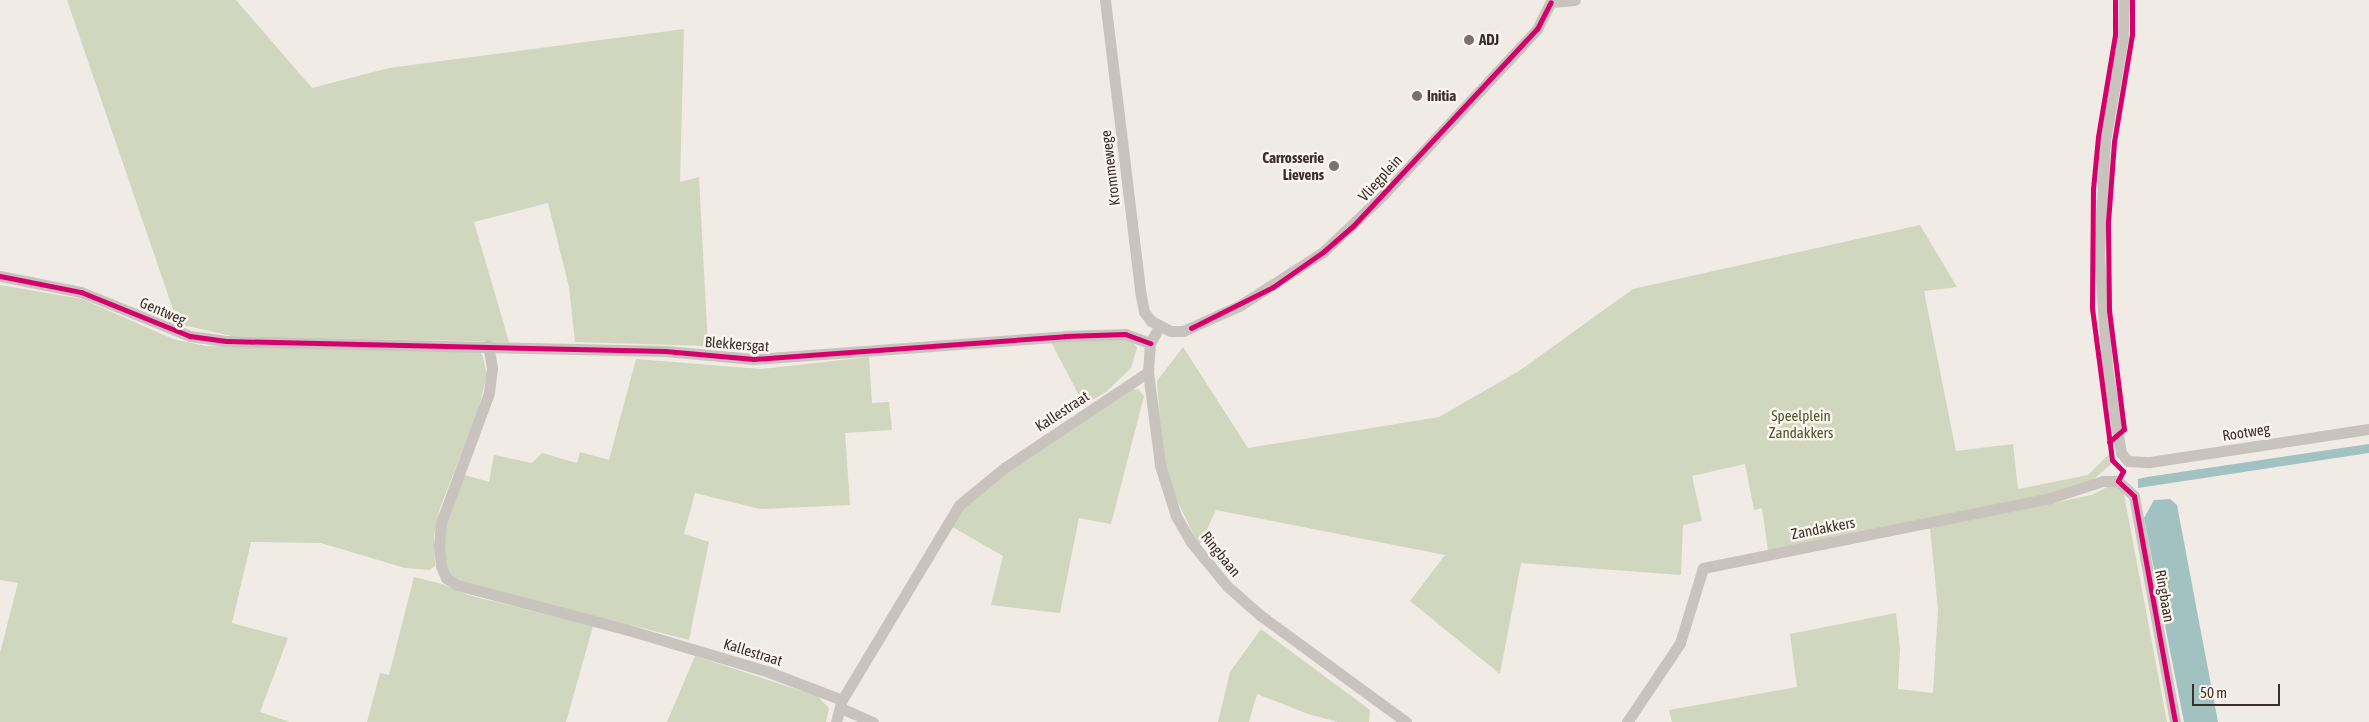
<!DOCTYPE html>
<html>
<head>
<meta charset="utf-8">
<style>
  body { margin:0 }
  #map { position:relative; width:2369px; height:722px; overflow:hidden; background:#f0ebe5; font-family:"Asap Condensed",sans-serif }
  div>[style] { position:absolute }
  .green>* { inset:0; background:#d1d6bf }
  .water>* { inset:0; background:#a1c2c1 }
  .minor>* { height:11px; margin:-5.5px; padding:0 5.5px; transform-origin:5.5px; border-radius:5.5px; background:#c9c3be }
  .cycleway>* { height:5px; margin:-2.5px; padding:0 2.5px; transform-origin:2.5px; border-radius:2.5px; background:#d6006c }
  .dots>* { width:14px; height:14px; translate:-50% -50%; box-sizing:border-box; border:2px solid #fbf5ee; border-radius:50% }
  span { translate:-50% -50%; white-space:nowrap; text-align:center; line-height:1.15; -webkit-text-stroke:5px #fbf5ee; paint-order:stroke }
  .poi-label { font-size:15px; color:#3b302b; font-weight:700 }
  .left { translate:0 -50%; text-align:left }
  .right { translate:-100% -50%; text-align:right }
  .street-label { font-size:15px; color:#3b302b }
  .park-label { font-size:15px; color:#4a5a2e }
  .scale { position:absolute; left:2192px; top:684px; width:88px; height:22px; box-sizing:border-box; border:2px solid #3b302b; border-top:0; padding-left:6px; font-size:15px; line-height:18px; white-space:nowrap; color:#3b302b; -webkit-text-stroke:4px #fbf5ee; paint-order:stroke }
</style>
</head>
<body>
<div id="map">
  <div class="green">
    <i style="clip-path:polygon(67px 0,236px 0,312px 88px,389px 68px,684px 29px,680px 182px,699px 177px,708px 346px,575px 342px,569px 287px,548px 203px,474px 222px,509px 342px,232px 336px,178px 324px)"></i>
    <i style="clip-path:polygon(1920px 225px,1957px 287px,1924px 291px,1956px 451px,2013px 444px,2018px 489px,2088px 475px,2109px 454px,2111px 464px,2092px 481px,2082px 487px,1768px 551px,1762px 508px,1754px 510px,1745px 464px,1692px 476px,1702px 521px,1683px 525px,1681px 575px,1521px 563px,1500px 674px,1410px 601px,1445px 555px,1216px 510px,1199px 546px,1172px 490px,1163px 459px,1157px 381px,1183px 347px,1248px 448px,1439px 417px,1519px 371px,1633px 289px)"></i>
    <i style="clip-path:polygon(0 285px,82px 299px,173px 339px,206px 346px,478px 351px,482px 354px,487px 374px,484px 387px,478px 411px,440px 508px,434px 536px,435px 566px,430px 570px,405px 568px,321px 543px,251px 542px,232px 623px,288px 638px,260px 712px,290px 722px,0 722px,0 653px,18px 583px,0 580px)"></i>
    <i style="clip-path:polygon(1129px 336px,1137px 348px,1131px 368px,1106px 392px,1084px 405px,1051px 342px)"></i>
    <i style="clip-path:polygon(869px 357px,872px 403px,889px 402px,892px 430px,845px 433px,850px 505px,760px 509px,695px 493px,684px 534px,709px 542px,689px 640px,469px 584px,452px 577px,447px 571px,444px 558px,446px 523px,462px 474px,489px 482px,494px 455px,532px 463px,542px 453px,577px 463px,580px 452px,609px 460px,636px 359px,761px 369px)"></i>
    <i style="clip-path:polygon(1138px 389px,1144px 396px,1111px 524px,1079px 518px,1060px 613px,991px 605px,1003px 556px,949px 525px,978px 492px,1128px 390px)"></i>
    <i style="clip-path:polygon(2111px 485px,2123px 489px,2167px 722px,1672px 722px,1669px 710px,1797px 687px,1790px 634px,1896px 613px,1900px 649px,1898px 689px,1933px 693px,1938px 609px,1930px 528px,2092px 495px)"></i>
    <i style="clip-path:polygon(414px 577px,442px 584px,468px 595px,593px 626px,566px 722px,367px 722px,380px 673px,389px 675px)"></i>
    <i style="clip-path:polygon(1261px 629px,1370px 710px,1369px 722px,1338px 722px,1308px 714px,1257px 694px,1249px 722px,1218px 722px,1230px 672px)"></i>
    <i style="clip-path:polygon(695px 656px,817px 696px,829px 708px,826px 722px,667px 722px)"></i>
  </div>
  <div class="water">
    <i style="clip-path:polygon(2369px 444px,2369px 453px,2138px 488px,2138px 479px,2147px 477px)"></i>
    <i style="clip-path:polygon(2170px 499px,2177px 505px,2218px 722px,2184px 722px,2144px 518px,2154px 500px)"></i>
  </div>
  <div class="minor">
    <i style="left:1105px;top:0;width:298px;rotate:83.1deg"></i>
    <i style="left:1141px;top:296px;width:16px;rotate:79deg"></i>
    <i style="left:1144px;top:312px;width:11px;rotate:52deg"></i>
    <i style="left:1151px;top:321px;width:22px;rotate:27deg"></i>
    <i style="left:1171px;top:331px;width:12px"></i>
    <i style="left:1183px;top:331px;width:61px;rotate:-24.1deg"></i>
    <i style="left:1239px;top:306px;width:100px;rotate:-32.7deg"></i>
    <i style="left:1323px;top:252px;width:81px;rotate:-43.5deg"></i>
    <i style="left:1382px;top:196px;width:228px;rotate:-47.1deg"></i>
    <i style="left:1537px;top:29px;width:30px;rotate:-63deg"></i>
    <i style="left:2124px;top:0;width:37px;rotate:92deg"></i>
    <i style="left:2123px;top:37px;width:106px;rotate:99.8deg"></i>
    <i style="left:2105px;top:141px;width:114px;rotate:93deg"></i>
    <i style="left:2099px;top:255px;width:112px;rotate:85.9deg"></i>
    <i style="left:2107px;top:367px;width:87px;rotate:80.8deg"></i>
    <i style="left:2121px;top:453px;width:11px;rotate:49deg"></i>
    <i style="left:2128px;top:461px;width:22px;rotate:3deg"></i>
    <i style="left:2150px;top:462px;width:221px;rotate:-8.6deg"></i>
    <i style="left:1551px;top:2px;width:24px;rotate:-5deg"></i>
    <i style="left:0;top:276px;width:83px;rotate:11.2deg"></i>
    <i style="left:81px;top:292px;width:118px;rotate:22deg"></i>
    <i style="left:190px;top:336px;width:36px;rotate:8deg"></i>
    <i style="left:226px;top:341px;width:439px;rotate:1.3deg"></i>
    <i style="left:665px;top:351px;width:89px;rotate:5.1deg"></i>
    <i style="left:754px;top:359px;width:312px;rotate:-4.2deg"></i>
    <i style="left:1065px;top:336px;width:60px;rotate:-1.9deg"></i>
    <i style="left:1125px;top:334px;width:27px;rotate:20deg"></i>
    <i style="left:1159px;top:327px;width:18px;rotate:119deg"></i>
    <i style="left:1150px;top:343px;width:29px;rotate:94deg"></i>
    <i style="left:1148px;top:372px;width:94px;rotate:82.6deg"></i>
    <i style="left:1160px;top:465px;width:53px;rotate:72.6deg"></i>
    <i style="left:1176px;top:516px;width:30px;rotate:60deg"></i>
    <i style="left:1191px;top:542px;width:57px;rotate:50.7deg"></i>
    <i style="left:1227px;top:586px;width:44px;rotate:41.3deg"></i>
    <i style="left:1260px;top:615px;width:181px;rotate:36.2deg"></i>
    <i style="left:488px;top:345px;width:23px;rotate:80deg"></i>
    <i style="left:492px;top:368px;width:25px;rotate:97deg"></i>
    <i style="left:489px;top:393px;width:139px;rotate:110.3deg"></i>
    <i style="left:441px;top:523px;width:23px;rotate:95deg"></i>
    <i style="left:439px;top:546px;width:20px;rotate:84deg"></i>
    <i style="left:441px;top:566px;width:13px;rotate:67deg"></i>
    <i style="left:446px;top:578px;width:13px;rotate:32deg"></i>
    <i style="left:457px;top:585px;width:174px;rotate:14.7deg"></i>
    <i style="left:625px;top:629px;width:150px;rotate:16.6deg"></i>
    <i style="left:769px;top:672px;width:78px;rotate:21deg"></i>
    <i style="left:841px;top:708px;width:35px;rotate:24deg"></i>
    <i style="left:836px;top:722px;width:23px;rotate:-75deg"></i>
    <i style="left:842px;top:700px;width:227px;rotate:-59deg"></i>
    <i style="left:959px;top:505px;width:58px;rotate:-39.4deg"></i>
    <i style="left:1004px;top:468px;width:173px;rotate:-33.7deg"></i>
    <i style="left:1627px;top:722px;width:95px;rotate:-56.1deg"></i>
    <i style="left:1680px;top:643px;width:78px;rotate:-73deg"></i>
    <i style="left:1703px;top:568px;width:354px;rotate:-11.4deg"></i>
    <i style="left:2050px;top:498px;width:56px;rotate:-17.8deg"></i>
    <i style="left:2103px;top:481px;width:15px"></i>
    <i style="left:2118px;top:481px;width:22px;rotate:43deg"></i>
    <i style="left:2134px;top:496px;width:230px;rotate:79.7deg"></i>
  </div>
  <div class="cycleway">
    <i style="left:2115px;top:0;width:35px;rotate:90deg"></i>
    <i style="left:2115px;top:35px;width:103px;rotate:99.5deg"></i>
    <i style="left:2098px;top:137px;width:52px;rotate:95.5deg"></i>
    <i style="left:2093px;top:189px;width:119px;rotate:90.5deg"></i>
    <i style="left:2092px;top:308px;width:153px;rotate:82.5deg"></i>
    <i style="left:2112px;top:460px;width:16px;rotate:45deg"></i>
    <i style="left:2123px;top:471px;width:11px;rotate:117deg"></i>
    <i style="left:2118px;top:481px;width:22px;rotate:43deg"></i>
    <i style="left:2134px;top:496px;width:230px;rotate:79.7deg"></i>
    <i style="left:0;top:276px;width:83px;rotate:11.2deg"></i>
    <i style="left:81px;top:292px;width:118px;rotate:22deg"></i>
    <i style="left:190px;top:336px;width:36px;rotate:8deg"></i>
    <i style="left:226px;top:341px;width:439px;rotate:1.3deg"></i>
    <i style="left:665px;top:351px;width:89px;rotate:5.1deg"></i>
    <i style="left:754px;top:359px;width:312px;rotate:-4.2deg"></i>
    <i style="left:1065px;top:336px;width:60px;rotate:-1.9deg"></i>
    <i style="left:1125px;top:334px;width:27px;rotate:20deg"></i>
    <i style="left:1191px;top:328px;width:92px;rotate:-26.6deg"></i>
    <i style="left:1273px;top:287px;width:61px;rotate:-35deg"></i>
    <i style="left:1323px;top:252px;width:40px;rotate:-41deg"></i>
    <i style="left:1353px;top:226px;width:270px;rotate:-47deg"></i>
    <i style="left:1537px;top:29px;width:30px;rotate:-63deg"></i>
    <i style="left:2109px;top:442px;width:20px;rotate:-41deg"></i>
    <i style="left:2124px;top:429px;width:120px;rotate:-97.2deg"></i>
    <i style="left:2109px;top:310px;width:88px;rotate:-90.7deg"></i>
    <i style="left:2108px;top:222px;width:80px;rotate:-85.7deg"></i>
    <i style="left:2114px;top:142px;width:109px;rotate:-80.5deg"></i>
    <i style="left:2132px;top:35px;width:35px;rotate:-90deg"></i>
  </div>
  <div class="dots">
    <i style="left:1469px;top:40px;background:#7a716c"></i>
    <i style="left:1417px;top:96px;background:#7a716c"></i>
    <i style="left:1334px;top:166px;background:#7a716c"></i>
  </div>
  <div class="poi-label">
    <span class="left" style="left:1479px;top:40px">ADJ</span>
    <span class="left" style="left:1427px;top:96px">Initia</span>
    <span class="right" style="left:1324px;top:166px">Carrosserie<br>Lievens</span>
  </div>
  <div class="street-label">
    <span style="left:1110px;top:168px;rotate:-97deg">Krommewege</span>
    <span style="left:1380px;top:178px;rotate:-48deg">Vliegplein</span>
    <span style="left:163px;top:311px;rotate:23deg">Gentweg</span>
    <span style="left:737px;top:344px;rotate:4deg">Blekkersgat</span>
    <span style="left:1062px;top:411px;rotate:-33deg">Kallestraat</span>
    <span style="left:2246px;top:432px;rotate:-9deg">Rootweg</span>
    <span style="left:1823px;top:528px;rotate:-11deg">Zandakkers</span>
    <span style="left:1221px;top:554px;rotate:51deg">Ringbaan</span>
    <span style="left:2165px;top:596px;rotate:80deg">Ringbaan</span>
    <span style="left:753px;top:652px;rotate:17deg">Kallestraat</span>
  </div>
  <div class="park-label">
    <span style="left:1801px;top:424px">Speelplein<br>Zandakkers</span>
  </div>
  <div class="scale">50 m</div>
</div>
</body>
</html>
